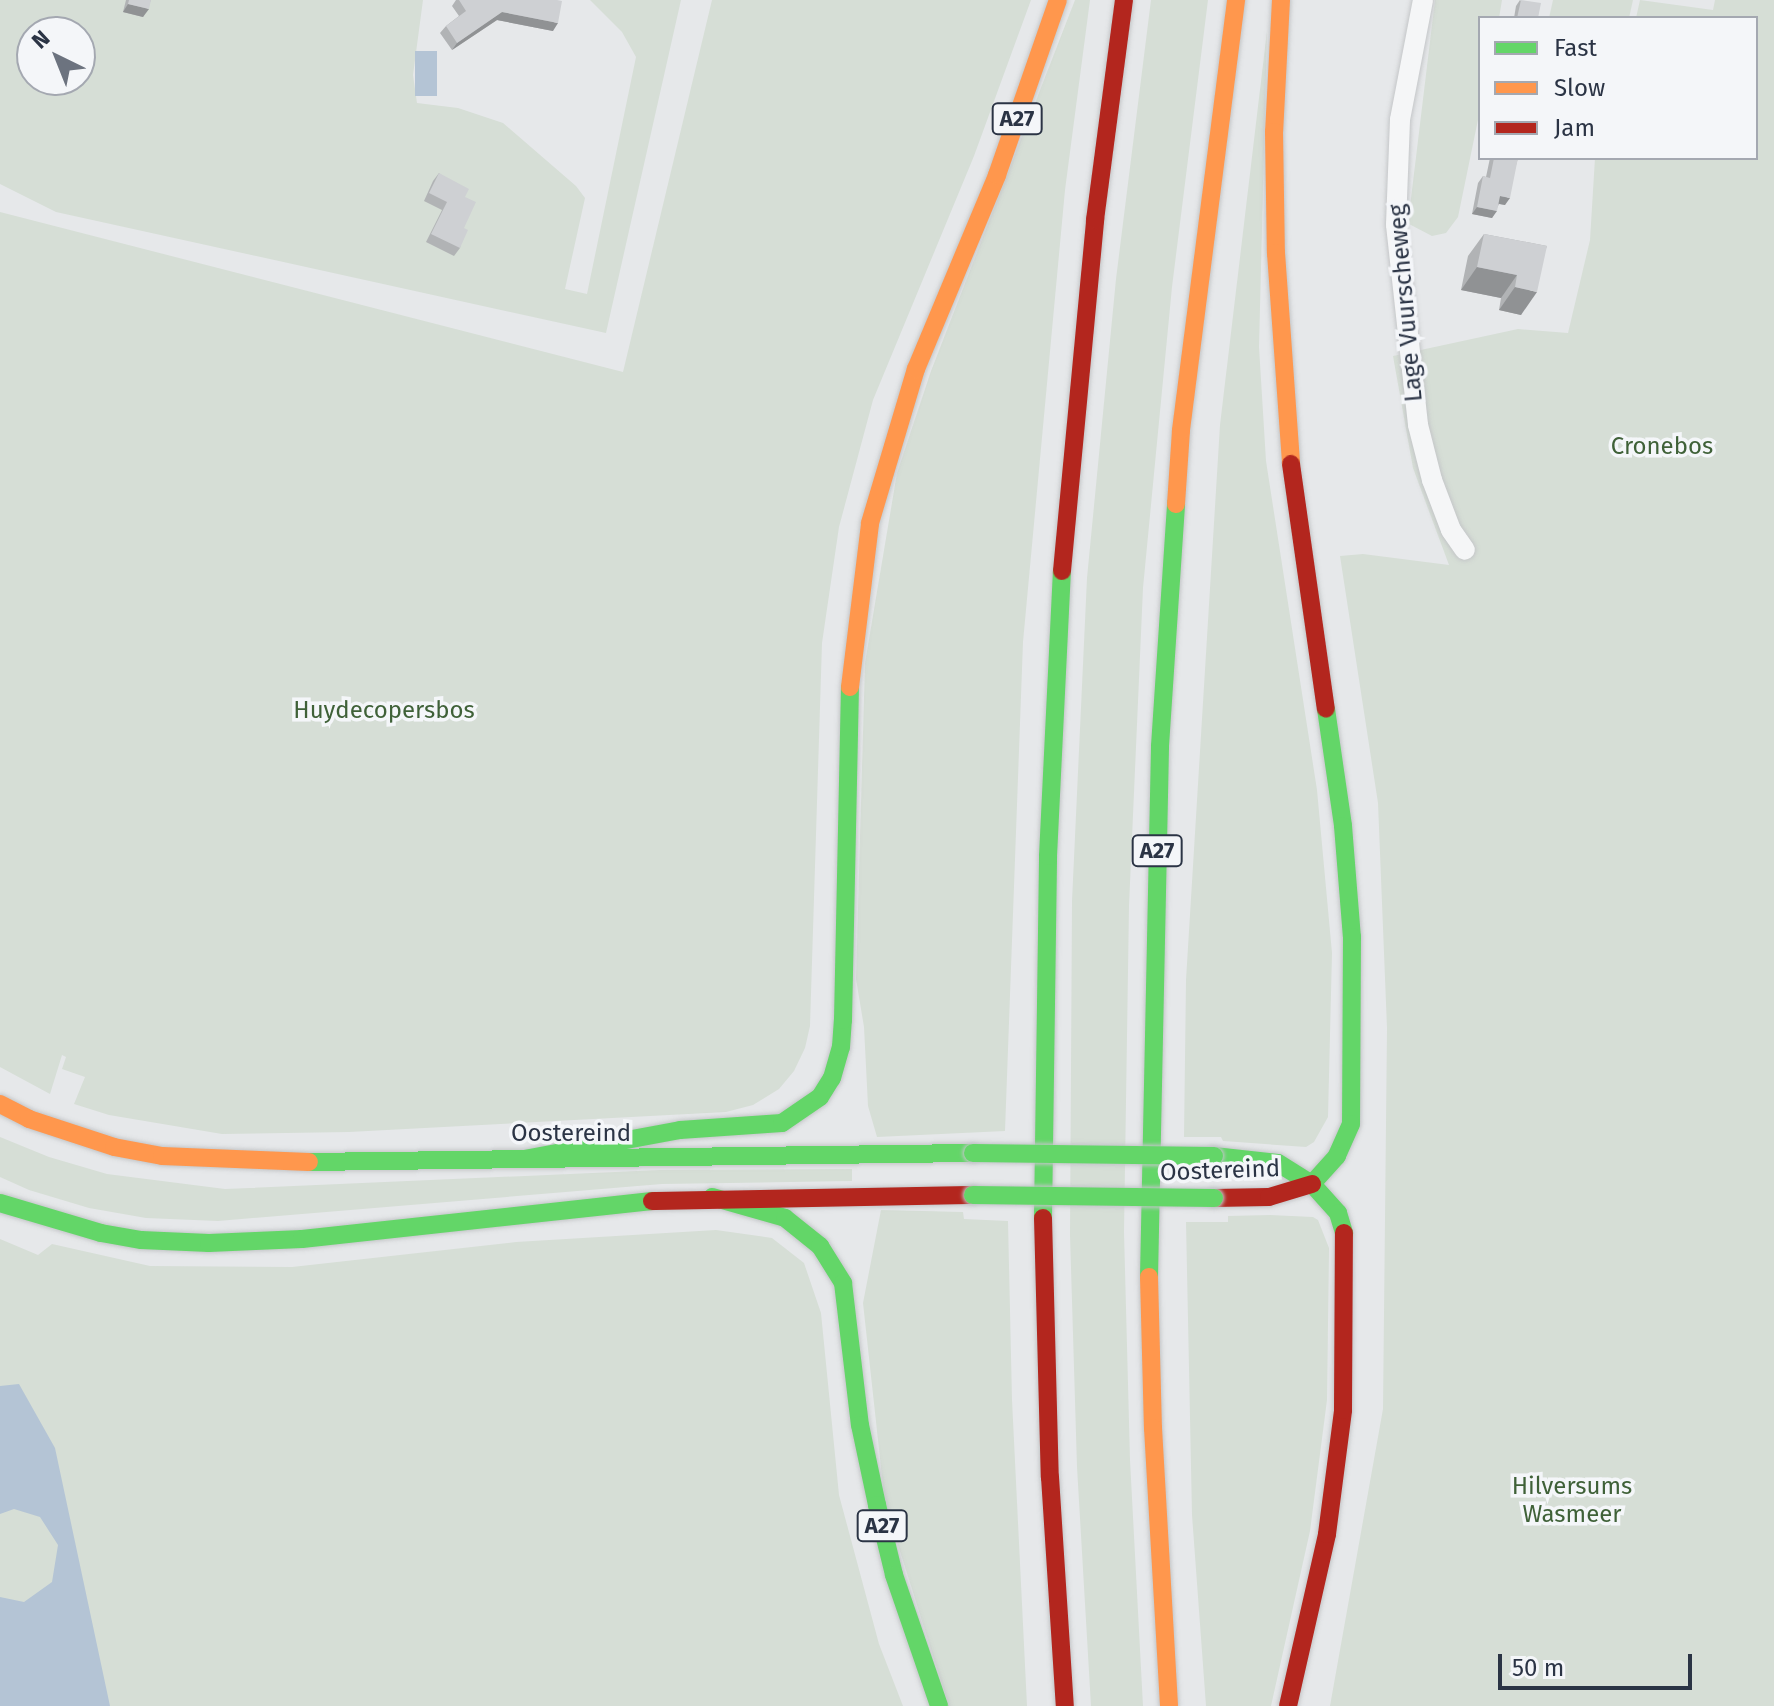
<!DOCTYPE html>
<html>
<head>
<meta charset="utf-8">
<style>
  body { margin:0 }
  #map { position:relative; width:1774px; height:1706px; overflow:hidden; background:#e6e8ea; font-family:"Fira Sans",sans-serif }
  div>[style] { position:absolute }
  .green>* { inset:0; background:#d6ded6 }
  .water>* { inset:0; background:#b4c4d5 }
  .roads { filter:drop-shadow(0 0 2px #c4c6c8) drop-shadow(0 0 2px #c4c6c8) }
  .street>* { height:20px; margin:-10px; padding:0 10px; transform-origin:10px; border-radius:10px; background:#f5f6f7 }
  .fast>* { height:18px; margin:-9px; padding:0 9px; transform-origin:9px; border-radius:9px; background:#63d668 }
  .slow>* { height:18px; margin:-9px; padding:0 9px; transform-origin:9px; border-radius:9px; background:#ff974d }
  .jam>* { height:18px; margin:-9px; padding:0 9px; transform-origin:9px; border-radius:9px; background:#b3261e }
  .bridges { filter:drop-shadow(0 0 2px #c2c5c8) drop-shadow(0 0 2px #c2c5c8) }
  .fast-bridge>* { height:18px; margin:-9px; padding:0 9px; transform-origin:9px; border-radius:9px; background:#63d668 }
  .wall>* { inset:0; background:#b1b3b5 }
  .shaded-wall>* { inset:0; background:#909294 }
  .building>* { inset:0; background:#ced0d3 }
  span { translate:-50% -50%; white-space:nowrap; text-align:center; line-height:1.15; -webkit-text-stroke:7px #f4f6f9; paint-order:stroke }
  .shield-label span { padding:2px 6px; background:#f4f6f9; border:2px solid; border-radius:6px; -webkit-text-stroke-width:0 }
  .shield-label { font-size:22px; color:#2b3445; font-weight:700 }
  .street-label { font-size:24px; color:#2b3445 }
  .park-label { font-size:24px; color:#3f6138 }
  .legend { position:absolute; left:1478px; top:16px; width:280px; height:144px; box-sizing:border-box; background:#f4f6f9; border:2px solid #a4a8b1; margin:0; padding:10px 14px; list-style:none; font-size:24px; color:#2b3445 }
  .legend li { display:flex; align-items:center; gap:16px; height:40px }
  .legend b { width:40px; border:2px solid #a4a8b1 }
  .north { position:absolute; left:16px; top:16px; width:80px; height:80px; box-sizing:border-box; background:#f4f6f9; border:2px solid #a4a8b1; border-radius:50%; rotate:317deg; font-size:22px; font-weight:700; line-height:32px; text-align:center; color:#2b3445 }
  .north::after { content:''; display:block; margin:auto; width:28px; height:36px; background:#6c737f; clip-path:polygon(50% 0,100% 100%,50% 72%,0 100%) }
  .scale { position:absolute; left:1498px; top:1654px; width:194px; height:36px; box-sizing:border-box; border:4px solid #2b3445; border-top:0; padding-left:10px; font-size:24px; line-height:28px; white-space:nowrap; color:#2b3445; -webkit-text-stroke:6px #f4f6f9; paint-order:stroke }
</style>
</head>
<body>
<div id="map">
  <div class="green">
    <i style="clip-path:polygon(evenodd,0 0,423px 0,413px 75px,417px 103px,458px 108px,503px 123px,576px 186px,585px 198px,565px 289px,587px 294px,636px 57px,622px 32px,590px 0,681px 0,606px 333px,56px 212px,0 184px,0 0,32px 32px,80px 32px,80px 80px,32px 80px,32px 32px)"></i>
    <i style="clip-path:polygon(712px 0,1031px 0,974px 156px,873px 400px,839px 527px,822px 643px,810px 1026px,805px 1048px,794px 1071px,779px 1089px,753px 1105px,726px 1112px,349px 1132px,222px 1134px,109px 1115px,74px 1104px,85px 1077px,62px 1069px,66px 1057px,62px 1055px,50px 1094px,0 1067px,0 212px,623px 372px)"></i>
    <i style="clip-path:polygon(1075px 0,1090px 0,1065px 190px,1023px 642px,1005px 1131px,877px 1137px,868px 1106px,864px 1027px,856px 979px,865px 663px,897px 473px,931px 371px)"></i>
    <i style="clip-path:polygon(1151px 0,1208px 0,1172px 287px,1143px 588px,1129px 906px,1124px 1232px,1130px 1460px,1143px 1706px,1091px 1706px,1077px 1467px,1070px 1235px,1072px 901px,1087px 578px,1116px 279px)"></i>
    <i style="clip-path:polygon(1435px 0,1502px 0,1499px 18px,1480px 18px,1480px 110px,1458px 217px,1446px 233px,1432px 236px,1409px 224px,1409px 215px)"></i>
    <i style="clip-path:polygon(1553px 0,1633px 0,1629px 18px,1549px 18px)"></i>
    <i style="clip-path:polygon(1640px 0,1713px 10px,1715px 0,1774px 0,1774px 1706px,1330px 1706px,1383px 1409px,1387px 1028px,1378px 803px,1340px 556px,1363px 554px,1449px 565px,1413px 468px,1393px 356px,1518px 329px,1568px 333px,1590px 240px,1595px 158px,1756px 158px,1756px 18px,1636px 18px)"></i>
    <i style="clip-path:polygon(1267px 31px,1259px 347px,1266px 461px,1317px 790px,1332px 953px,1328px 1117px,1314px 1142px,1306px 1147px,1223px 1141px,1221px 1137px,1184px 1137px,1186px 980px,1220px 425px)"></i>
    <i style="clip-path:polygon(0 1137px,49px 1157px,107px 1174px,225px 1189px,660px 1170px,852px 1169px,852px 1181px,662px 1184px,218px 1221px,146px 1218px,89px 1208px,29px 1190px,0 1177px)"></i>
    <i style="clip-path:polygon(881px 1210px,963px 1212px,964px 1219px,1008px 1221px,1012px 1400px,1027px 1706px,949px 1706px,885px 1504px,863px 1303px)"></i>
    <i style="clip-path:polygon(1270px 1215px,1313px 1217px,1318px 1220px,1329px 1248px,1327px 1400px,1310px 1531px,1271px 1706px,1206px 1706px,1192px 1515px,1186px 1222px,1228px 1222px,1228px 1216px)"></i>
    <i style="clip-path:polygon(716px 1230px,772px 1238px,804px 1263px,821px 1313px,839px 1495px,879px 1644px,903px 1706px,0 1706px,0 1239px,38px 1255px,52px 1244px,150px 1266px,292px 1267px,516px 1242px)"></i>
  </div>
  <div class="water">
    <i style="clip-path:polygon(415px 51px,437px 51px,437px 96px,415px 96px)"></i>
    <i style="clip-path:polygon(19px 1384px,55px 1448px,110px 1706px,0 1706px,0 1597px,24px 1602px,52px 1582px,58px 1545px,40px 1517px,14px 1509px,0 1514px,0 1386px)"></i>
  </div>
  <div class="roads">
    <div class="street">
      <i style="left:1423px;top:0;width:122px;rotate:100.9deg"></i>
      <i style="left:1400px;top:120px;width:105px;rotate:92.2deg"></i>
      <i style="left:1396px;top:225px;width:201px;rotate:83.7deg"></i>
      <i style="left:1418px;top:425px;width:57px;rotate:75.7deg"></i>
      <i style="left:1432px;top:480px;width:53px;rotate:69.2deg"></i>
      <i style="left:1451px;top:530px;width:24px;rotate:55deg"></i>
    </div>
    <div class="fast">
      <i style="left:1326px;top:709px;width:118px;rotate:81.7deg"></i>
      <i style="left:1343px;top:826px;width:111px;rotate:85.4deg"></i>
      <i style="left:1352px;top:937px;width:187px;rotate:90.3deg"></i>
      <i style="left:1351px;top:1124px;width:35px;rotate:114deg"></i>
      <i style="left:1337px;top:1156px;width:38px;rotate:132deg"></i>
      <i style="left:1312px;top:1184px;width:39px;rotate:48deg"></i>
      <i style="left:1338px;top:1213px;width:21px;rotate:73deg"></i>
      <i style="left:1214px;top:1156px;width:64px;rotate:6.2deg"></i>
      <i style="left:1278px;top:1163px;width:40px;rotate:32deg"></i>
      <i style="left:524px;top:1159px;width:159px;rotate:-10.5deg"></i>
      <i style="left:680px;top:1130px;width:102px;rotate:-3.9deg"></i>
      <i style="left:782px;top:1123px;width:46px;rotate:-34.4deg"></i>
      <i style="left:820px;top:1097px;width:22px;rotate:-58deg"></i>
      <i style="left:832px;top:1078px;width:32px;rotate:-74deg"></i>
      <i style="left:841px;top:1047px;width:27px;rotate:-86deg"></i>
      <i style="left:843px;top:1020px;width:333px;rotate:-88.8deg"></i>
      <i style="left:309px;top:1162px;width:664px;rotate:-0.78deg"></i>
      <i style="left:712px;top:1197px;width:76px;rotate:16deg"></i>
      <i style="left:785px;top:1218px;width:45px;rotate:38.7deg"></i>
      <i style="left:820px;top:1246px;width:44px;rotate:58.1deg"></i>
      <i style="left:843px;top:1283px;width:143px;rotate:83.2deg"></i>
      <i style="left:860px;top:1425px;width:82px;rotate:78deg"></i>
      <i style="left:877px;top:1505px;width:72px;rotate:76.3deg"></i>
      <i style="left:894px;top:1575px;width:139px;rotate:71deg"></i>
      <i style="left:0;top:1203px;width:105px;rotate:16.5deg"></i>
      <i style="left:101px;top:1233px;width:41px;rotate:9.9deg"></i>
      <i style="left:141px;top:1240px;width:68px;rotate:2.5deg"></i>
      <i style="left:209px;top:1243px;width:93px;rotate:-2.5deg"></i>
      <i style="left:302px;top:1239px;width:352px;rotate:-6.2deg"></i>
      <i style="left:1043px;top:1218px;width:362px;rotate:-89.2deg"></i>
      <i style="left:1048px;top:856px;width:285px;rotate:-87.2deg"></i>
      <i style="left:1149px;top:1277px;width:531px;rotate:-88.81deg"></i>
      <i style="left:1160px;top:746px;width:243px;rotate:-86.2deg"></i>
    </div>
    <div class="slow">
      <i style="left:1281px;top:0;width:132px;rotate:93deg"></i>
      <i style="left:1274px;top:132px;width:121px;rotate:89.1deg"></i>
      <i style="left:1276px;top:253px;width:212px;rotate:85.9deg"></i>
      <i style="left:1176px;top:504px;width:74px;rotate:-86.1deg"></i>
      <i style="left:1181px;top:430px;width:434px;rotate:-82.7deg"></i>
      <i style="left:850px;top:687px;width:165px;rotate:-83deg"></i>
      <i style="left:870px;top:523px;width:161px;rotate:-73.4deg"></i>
      <i style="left:916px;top:369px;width:210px;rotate:-67.3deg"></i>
      <i style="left:997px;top:175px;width:185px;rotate:-70.8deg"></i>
      <i style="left:0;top:1104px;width:33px;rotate:27deg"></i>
      <i style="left:29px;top:1119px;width:89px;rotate:18.2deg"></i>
      <i style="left:114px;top:1147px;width:49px;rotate:10.6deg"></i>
      <i style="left:162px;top:1156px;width:147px;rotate:2.3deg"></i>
      <i style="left:1149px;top:1277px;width:151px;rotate:88.5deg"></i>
      <i style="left:1153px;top:1428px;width:278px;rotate:86.7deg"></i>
    </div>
    <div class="jam">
      <i style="left:1291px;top:464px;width:247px;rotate:81.9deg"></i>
      <i style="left:1062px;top:571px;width:353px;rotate:-84.6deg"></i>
      <i style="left:1095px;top:220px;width:222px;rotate:-82.5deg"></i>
      <i style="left:1214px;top:1198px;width:55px;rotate:-1deg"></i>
      <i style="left:1269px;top:1197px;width:45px;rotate:-16.8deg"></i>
      <i style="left:652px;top:1201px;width:321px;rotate:-1.1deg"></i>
      <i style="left:1043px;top:1218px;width:259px;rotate:88.5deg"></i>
      <i style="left:1050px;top:1477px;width:229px;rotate:86.3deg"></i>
      <i style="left:1288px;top:1706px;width:176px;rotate:-77.2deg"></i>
      <i style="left:1327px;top:1534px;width:125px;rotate:-82.6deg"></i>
      <i style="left:1343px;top:1410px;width:177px;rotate:-89.7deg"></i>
    </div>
  </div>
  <div class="bridges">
    <div class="fast-bridge">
      <i style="left:973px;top:1153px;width:241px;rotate:0.7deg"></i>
      <i style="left:973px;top:1195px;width:241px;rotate:0.7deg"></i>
    </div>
  </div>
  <div class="wall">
    <i style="clip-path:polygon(126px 0,151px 0,143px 17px,123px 12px)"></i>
    <i style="clip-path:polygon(456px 0,557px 0,553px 31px,497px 20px,452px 50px,440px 33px,446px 26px,459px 16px,452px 6px)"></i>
    <i style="clip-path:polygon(1520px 0,1538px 18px,1514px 18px,1516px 6px)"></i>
    <i style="clip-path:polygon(1490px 158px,1518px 158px,1505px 205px,1499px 204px,1492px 218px,1472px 214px,1478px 183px,1483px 176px,1486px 177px)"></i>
    <i style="clip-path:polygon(439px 173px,465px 197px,464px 228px,460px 248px,454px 256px,426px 242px,442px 210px,424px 201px,433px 181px)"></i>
    <i style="clip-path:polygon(1484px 234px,1547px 246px,1521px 315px,1499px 310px,1501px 298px,1461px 290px,1468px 256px)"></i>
  </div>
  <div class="shaded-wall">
    <i style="clip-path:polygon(128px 4px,149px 9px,143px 17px,123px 12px)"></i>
    <i style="clip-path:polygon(502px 12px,558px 23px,553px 31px,497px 20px,452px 50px,457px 43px)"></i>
    <i style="clip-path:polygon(1500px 196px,1510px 198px,1505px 205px,1495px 203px)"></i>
    <i style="clip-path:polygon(1477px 207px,1497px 211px,1492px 218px,1472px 214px)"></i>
    <i style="clip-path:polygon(1477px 267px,1517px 275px,1501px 298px,1461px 290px)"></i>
    <i style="clip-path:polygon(1515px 287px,1537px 292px,1521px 315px,1499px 310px)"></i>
  </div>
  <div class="building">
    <i style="clip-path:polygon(129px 0,151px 0,149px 9px,128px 4px)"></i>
    <i style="clip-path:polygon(459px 0,557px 0,562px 1px,558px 23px,502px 12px,457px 43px,446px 26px,466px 11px)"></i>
    <i style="clip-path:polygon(1521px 0,1541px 3px,1538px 18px,1517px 18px)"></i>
    <i style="clip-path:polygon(1494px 158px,1518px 158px,1510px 198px,1500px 196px,1497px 211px,1477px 207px,1483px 176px,1490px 178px)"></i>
    <i style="clip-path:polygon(439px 173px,469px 189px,465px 197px,476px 202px,464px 228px,468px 230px,460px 248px,431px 234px,447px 202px,429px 193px)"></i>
    <i style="clip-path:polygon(1484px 234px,1547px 246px,1537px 292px,1515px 287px,1517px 275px,1477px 267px)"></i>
  </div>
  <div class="shield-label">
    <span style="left:1017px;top:119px">A27</span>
    <span style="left:1157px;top:851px">A27</span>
    <span style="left:882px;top:1526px">A27</span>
  </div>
  <div class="street-label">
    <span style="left:1406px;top:303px;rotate:-95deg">Lage Vuurscheweg</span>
    <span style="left:571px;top:1134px">Oostereind</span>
    <span style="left:1220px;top:1171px;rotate:-2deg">Oostereind</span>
  </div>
  <div class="park-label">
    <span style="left:1662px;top:447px">Cronebos</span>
    <span style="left:384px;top:711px">Huydecopersbos</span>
    <span style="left:1572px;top:1501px">Hilversums<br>Wasmeer</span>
  </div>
  <ul class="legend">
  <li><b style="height:10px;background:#63d668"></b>Fast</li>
  <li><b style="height:10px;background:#ff974d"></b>Slow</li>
  <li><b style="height:10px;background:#b3261e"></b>Jam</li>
  </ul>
  <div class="north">N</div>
  <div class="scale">50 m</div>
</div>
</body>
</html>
